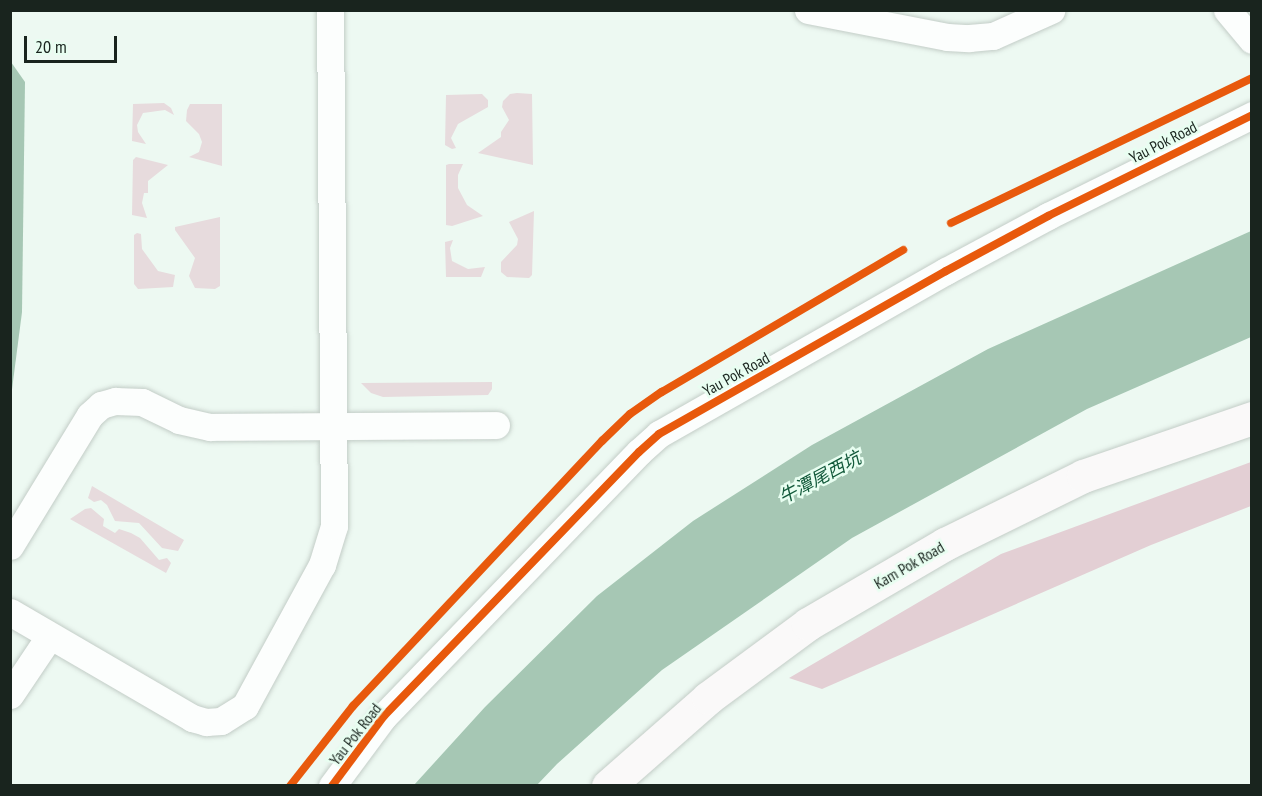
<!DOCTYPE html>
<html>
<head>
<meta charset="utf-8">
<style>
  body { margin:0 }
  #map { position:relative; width:1262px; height:796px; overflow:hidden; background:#edf9f2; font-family:"PT Sans Narrow","Noto Sans TC",sans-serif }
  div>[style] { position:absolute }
  .green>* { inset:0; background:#e7dbdd }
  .forest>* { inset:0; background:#e3cfd4 }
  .water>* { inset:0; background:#a6c7b4 }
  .roads { filter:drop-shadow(0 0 2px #c3cdc7) drop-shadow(0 0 2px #c3cdc7) }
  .street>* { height:27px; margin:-13.5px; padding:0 13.5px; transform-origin:13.5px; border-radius:13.5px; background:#fcfefd }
  .secondary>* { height:33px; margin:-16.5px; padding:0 16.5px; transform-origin:16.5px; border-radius:16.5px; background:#faf9f9 }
  .cycleway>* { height:8px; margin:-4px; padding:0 4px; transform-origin:4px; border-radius:4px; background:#e8590c }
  span { translate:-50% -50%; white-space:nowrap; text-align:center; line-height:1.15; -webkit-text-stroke:5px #e8fef1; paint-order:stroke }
  .street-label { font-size:16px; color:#19241e }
  .water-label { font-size:18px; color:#135a3b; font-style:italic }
  .frame { position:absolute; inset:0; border:12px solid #19241e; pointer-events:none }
  .scale { position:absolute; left:24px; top:36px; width:93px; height:27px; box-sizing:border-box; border:3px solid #19241e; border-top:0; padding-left:8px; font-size:18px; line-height:21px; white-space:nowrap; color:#19241e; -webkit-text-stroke:4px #e8fef1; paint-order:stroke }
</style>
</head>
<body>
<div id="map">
  <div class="green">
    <i style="clip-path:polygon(517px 93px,532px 94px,533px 165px,478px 153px,501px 137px,501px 132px,509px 120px,502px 107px,503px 101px,510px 94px)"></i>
    <i style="clip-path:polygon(446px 95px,482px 94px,488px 100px,488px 107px,458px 124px,451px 138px,456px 148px,452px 149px,445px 145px)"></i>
    <i style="clip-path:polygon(164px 103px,171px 108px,174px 115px,165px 110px,143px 113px,137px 125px,138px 132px,146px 144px,132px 141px,133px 104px)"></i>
    <i style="clip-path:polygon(190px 104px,222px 104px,222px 166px,189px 157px,199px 152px,202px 142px,199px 134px,186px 121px,187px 110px)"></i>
    <i style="clip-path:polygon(136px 157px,168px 165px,148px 181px,148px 193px,144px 193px,142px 203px,147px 218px,132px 215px,133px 160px)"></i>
    <i style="clip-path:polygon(449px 164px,463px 164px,458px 175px,458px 188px,467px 205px,483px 216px,452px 226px,446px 225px,446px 165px)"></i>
    <i style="clip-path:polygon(534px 211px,532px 275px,529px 278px,507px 277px,501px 272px,501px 262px,517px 245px,518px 239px,509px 222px)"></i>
    <i style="clip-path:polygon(220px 217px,220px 286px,215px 289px,195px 288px,189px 276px,195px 258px,175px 230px,175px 227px)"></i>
    <i style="clip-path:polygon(137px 233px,141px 234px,142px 249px,158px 271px,175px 275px,173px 287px,138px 289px,134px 284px,134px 235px)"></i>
    <i style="clip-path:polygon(453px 240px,450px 248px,452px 261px,468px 269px,485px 267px,481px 277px,446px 277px,445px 242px)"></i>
    <i style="clip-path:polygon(492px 382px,492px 389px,488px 395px,383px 397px,371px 393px,361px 383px)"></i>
    <i style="clip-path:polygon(92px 486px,184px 540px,178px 551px,162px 548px,139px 523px,115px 521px,107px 505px,101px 500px,94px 502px,88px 498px)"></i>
    <i style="clip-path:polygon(91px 508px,104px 519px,103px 526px,115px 533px,119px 529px,131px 533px,140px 538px,159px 560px,167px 558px,171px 563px,166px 573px,70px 519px,85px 509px)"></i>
  </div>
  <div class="forest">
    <i style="clip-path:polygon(1251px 462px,1251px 506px,1151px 545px,822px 689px,789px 678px,1001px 554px)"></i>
  </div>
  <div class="water">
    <i style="clip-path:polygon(11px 62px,25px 82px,22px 312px,11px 397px)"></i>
    <i style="clip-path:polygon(1251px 231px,1251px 337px,1087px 409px,852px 538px,662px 670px,557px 764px,537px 785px,414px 785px,485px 707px,597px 596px,693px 521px,812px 445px,988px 349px)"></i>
  </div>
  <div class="roads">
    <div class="street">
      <i style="left:808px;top:10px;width:142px;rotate:11deg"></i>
      <i style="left:947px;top:37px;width:22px;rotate:3deg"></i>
      <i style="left:969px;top:38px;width:24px;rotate:-5deg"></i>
      <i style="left:993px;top:36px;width:64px;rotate:-24.1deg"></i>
      <i style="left:1227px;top:10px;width:39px;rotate:50deg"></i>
      <i style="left:10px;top:546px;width:153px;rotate:-58.6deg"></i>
      <i style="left:90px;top:415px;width:15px;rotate:-42deg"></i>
      <i style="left:101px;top:405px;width:15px;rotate:-16deg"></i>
      <i style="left:115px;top:401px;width:27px;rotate:2deg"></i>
      <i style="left:142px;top:402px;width:41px;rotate:25.9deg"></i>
      <i style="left:179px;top:420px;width:32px;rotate:13deg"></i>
      <i style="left:210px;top:427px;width:286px;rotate:-0.4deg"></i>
      <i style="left:10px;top:612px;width:211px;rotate:30.2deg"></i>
      <i style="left:192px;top:718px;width:15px;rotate:16deg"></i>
      <i style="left:206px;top:722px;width:15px;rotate:-4deg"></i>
      <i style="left:221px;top:721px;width:28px;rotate:-32deg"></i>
      <i style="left:245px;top:706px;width:161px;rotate:-61.4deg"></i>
      <i style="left:322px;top:565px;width:41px;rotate:-72.9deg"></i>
      <i style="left:334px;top:526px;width:516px;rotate:-90.44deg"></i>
      <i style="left:10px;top:695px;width:70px;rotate:-56.1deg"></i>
      <i style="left:332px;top:786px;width:87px;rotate:-53.4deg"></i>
      <i style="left:384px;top:716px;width:367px;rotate:-46deg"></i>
      <i style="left:639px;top:452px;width:27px;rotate:-42deg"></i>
      <i style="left:659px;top:434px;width:330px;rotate:-29.6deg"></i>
      <i style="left:946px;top:271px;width:116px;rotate:-28.3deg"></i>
      <i style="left:1048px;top:216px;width:228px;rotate:-26.3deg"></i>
    </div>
    <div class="secondary">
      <i style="left:608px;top:786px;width:133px;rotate:-41.3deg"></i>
      <i style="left:708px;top:698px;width:124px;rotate:-36.5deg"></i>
      <i style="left:808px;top:624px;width:159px;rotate:-30.3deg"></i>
      <i style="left:945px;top:544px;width:154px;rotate:-26.2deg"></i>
      <i style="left:1083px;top:476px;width:179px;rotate:-18.9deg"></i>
    </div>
  </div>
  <div class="cycleway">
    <i style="left:951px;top:223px;width:334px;rotate:-25.7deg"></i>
    <i style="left:290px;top:786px;width:102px;rotate:-51.8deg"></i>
    <i style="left:353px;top:706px;width:364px;rotate:-46.8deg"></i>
    <i style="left:602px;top:441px;width:39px;rotate:-44deg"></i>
    <i style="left:630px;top:414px;width:39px;rotate:-35deg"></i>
    <i style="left:662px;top:392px;width:280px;rotate:-30.5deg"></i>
    <i style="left:332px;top:786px;width:87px;rotate:-53.4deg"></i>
    <i style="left:384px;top:716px;width:367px;rotate:-46deg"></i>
    <i style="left:639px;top:452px;width:27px;rotate:-42deg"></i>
    <i style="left:659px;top:434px;width:330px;rotate:-29.6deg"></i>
    <i style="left:946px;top:271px;width:116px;rotate:-28.3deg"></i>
    <i style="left:1048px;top:216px;width:228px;rotate:-26.3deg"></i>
  </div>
  <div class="street-label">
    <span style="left:1163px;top:142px;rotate:-27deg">Yau Pok Road</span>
    <span style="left:736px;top:374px;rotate:-29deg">Yau Pok Road</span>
    <span style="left:909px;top:565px;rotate:-30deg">Kam Pok Road</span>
    <span style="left:355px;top:734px;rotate:-52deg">Yau Pok Road</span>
  </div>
  <div class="water-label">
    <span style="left:820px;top:478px;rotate:-28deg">牛潭尾西坑</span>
  </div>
  <div class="frame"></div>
  <div class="scale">20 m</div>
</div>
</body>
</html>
